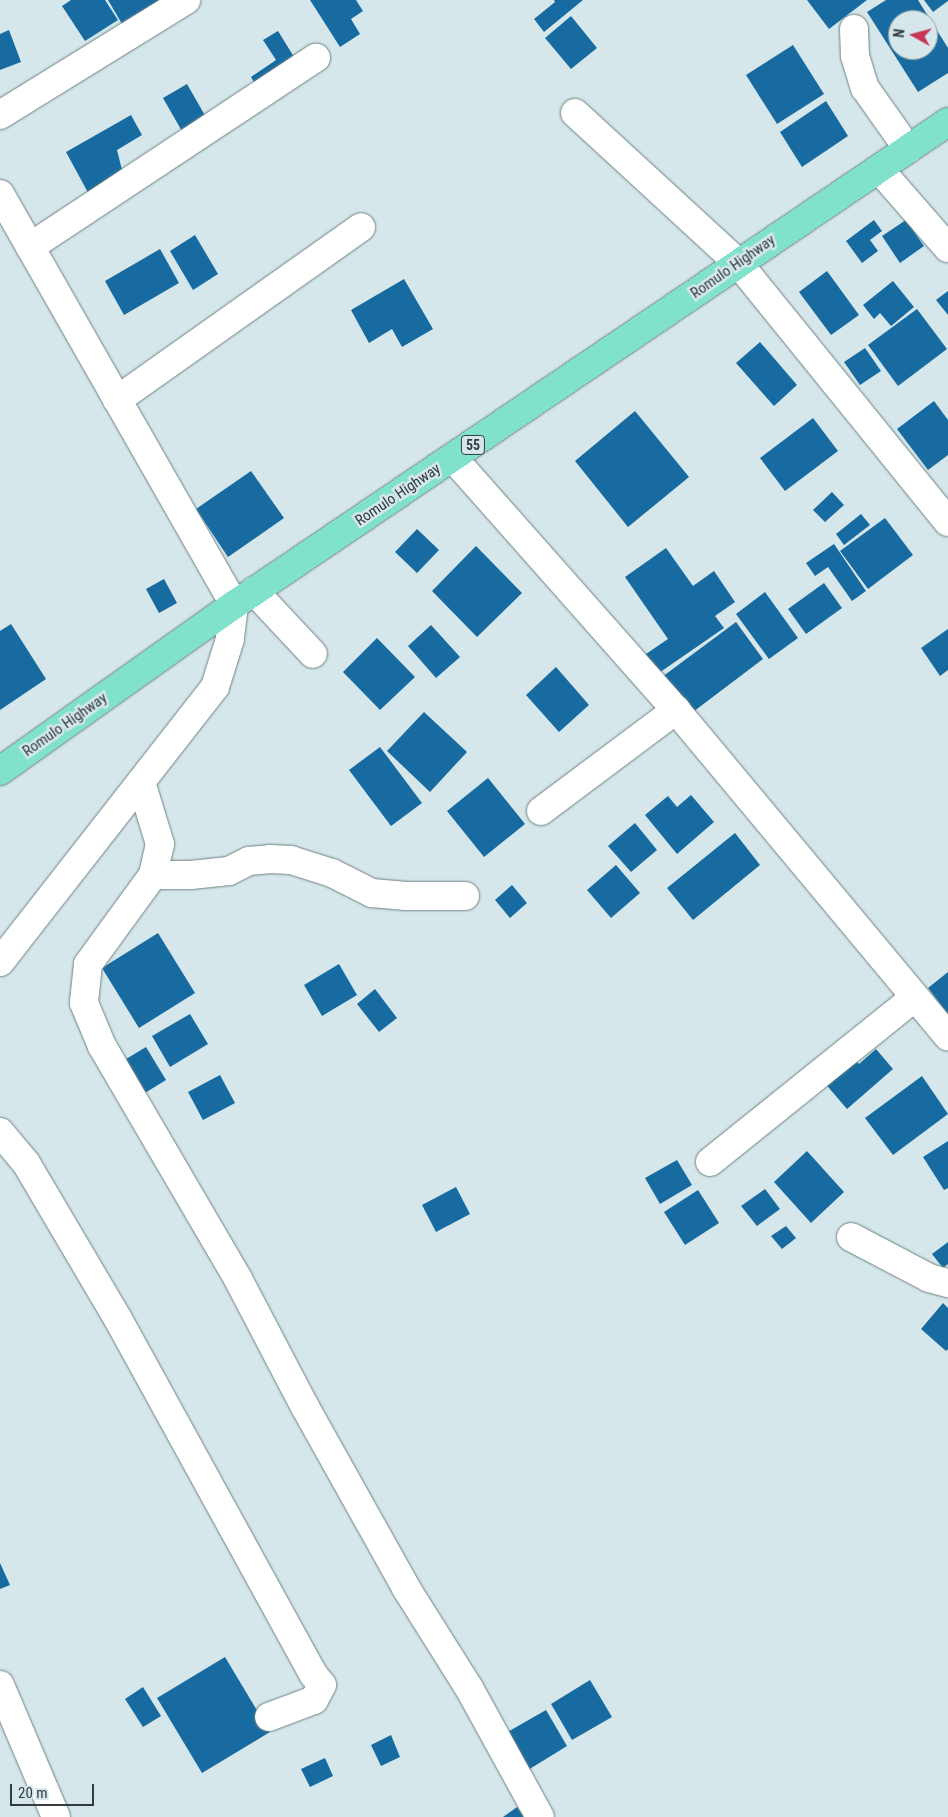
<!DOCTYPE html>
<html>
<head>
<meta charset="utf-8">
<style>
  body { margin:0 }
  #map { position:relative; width:948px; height:1817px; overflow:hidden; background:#d5e7ea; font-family:"Roboto Condensed",sans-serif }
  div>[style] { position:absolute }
  .building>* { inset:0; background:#176ba0 }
  .roads { filter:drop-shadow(0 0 1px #718285) drop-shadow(0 0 1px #718285) }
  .minor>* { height:28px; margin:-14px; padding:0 14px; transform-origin:14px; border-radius:14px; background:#fff }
  .highway>* { height:28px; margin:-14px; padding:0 14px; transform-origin:14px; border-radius:14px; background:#81e2cc }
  span { translate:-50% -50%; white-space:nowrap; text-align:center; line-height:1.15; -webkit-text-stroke:5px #d5e7ea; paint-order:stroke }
  .shield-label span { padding:1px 4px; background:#d5e7ea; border:1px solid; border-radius:4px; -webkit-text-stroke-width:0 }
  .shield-label { font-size:14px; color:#343c3d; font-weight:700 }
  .street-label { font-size:15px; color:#343c3d }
  .north { position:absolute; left:888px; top:10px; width:50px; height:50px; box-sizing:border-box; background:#d5e7ea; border:1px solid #95a3a5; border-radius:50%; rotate:277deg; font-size:14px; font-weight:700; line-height:20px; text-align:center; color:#343c3d }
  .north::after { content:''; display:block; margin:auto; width:18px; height:22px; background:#c73755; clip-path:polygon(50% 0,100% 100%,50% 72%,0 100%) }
  .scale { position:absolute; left:10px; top:1784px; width:84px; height:22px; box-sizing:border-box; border:2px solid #343c3d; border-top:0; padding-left:6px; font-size:15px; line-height:18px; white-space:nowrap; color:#343c3d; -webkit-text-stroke:4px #d5e7ea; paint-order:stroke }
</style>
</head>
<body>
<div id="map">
  <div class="building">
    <i style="clip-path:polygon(71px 0,105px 0,118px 20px,85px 41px,62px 6px)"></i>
    <i style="clip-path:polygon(108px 0,172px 0,125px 29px)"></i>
    <i style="clip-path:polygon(310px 0,356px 0,363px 11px,351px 19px,360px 34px,340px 47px)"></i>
    <i style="clip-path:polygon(554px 0,583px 0,544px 32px,534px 19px,555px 2px)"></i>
    <i style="clip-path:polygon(807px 0,867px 0,829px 29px)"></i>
    <i style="clip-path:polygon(evenodd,886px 0,918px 0,948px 48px,948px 73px,918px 92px,867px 12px,886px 0,898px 20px,928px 20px,928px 50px,898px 50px,898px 20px)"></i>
    <i style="clip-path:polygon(924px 0,948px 0,948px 1px,933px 12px)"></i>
    <i style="clip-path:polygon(571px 16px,597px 48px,571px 69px,545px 38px)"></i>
    <i style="clip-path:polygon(9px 30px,21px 62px,0 70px,0 34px)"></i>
    <i style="clip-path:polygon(278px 31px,299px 65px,259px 91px,251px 77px,276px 60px,263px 40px)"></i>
    <i style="clip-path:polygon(793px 45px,824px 94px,777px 124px,746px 75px)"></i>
    <i style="clip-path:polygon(187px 84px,207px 119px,183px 133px,163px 98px)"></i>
    <i style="clip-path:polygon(826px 101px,848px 136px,802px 167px,780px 132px)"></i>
    <i style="clip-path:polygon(131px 115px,142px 135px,117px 150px,123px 174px,92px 200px,66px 152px)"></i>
    <i style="clip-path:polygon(874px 220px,882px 231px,870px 240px,878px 251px,862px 263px,846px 241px)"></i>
    <i style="clip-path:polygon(906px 220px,924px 246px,900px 263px,882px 236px)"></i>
    <i style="clip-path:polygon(195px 235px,218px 274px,193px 290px,170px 251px)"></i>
    <i style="clip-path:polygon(160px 249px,179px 283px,124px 315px,105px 281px)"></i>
    <i style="clip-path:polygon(827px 271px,859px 315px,831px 335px,799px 292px)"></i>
    <i style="clip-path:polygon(404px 279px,433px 329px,402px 347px,392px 329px,369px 343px,351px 310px)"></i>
    <i style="clip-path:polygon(893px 281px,914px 307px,891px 326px,880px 313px,874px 319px,863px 305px)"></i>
    <i style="clip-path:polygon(948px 291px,948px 315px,936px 300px)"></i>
    <i style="clip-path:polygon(917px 309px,947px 349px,898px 386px,868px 345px)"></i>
    <i style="clip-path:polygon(760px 342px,797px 385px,774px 406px,736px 363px)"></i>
    <i style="clip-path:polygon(865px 348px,881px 371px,860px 385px,844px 362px)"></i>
    <i style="clip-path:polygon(934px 401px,948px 420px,948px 455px,928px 470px,897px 429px)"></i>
    <i style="clip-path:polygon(635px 411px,689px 477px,628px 527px,575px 461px)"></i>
    <i style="clip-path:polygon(813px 418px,838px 451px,785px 491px,760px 458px)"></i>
    <i style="clip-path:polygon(251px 471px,284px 518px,228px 557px,196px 509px)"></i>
    <i style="clip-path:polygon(832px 492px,844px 505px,825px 522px,813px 510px)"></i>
    <i style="clip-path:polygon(861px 514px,870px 525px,844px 545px,836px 534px)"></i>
    <i style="clip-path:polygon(885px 518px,913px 555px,868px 589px,840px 551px)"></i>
    <i style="clip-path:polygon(417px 529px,439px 550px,417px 573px,395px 552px)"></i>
    <i style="clip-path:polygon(834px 544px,866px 591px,852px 601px,828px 567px,815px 576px,806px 563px)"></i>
    <i style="clip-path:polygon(476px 546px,522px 593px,477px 637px,432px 591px)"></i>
    <i style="clip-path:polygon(666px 548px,693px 586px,714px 571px,735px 602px,715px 616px,724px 628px,656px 675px,643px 656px,668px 639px,625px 577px)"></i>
    <i style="clip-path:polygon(164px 579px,177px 603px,159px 613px,146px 589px)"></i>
    <i style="clip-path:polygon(824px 583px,842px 608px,806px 634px,788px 609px)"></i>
    <i style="clip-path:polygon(765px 592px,798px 638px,769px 659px,736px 614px)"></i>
    <i style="clip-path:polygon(736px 622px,763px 659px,689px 715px,662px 677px)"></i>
    <i style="clip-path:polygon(11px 624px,46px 679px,0 710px,0 631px)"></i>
    <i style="clip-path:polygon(431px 625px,460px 657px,436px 678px,408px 646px)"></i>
    <i style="clip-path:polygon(948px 629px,948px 670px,940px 676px,921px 648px)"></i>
    <i style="clip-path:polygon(377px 638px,415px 677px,380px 710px,343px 672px)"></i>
    <i style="clip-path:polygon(556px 667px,589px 705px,559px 732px,526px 695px)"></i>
    <i style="clip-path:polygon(424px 712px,467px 752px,430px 792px,387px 751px)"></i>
    <i style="clip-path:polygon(380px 747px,422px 803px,391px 826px,349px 770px)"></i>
    <i style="clip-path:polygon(488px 778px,525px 824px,484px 857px,447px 811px)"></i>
    <i style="clip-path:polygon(691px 795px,714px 822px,677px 854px,645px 815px,668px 796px,677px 807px)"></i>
    <i style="clip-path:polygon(635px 823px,657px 850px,631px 872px,608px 846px)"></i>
    <i style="clip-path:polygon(735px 833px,760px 865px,693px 920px,667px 888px)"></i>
    <i style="clip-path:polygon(616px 865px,640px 893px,611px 918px,587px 890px)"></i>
    <i style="clip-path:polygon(512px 885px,527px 903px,510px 918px,495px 900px)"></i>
    <i style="clip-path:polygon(158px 933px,195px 993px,139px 1028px,102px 968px)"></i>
    <i style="clip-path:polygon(339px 964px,357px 995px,322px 1016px,304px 985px)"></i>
    <i style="clip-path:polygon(948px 972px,948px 1014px,928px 988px)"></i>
    <i style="clip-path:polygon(375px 989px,397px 1018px,379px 1032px,357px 1004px)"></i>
    <i style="clip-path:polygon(190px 1014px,208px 1044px,170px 1067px,152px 1036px)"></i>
    <i style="clip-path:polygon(146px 1047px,166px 1080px,140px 1096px,121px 1062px)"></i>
    <i style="clip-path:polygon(876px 1049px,893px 1069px,847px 1109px,823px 1081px,852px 1056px,859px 1064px)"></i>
    <i style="clip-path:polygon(220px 1075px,235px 1103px,203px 1120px,188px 1092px)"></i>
    <i style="clip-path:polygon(922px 1076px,948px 1114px,893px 1155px,865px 1118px)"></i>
    <i style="clip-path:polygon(948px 1141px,948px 1188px,944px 1190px,923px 1157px)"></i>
    <i style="clip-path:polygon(807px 1151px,844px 1192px,811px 1223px,774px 1182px)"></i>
    <i style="clip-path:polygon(677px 1160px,692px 1185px,660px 1204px,645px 1178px)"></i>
    <i style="clip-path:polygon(456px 1187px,470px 1214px,436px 1232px,422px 1205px)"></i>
    <i style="clip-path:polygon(765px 1189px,780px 1209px,757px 1226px,741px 1206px)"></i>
    <i style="clip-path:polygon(698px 1190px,719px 1223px,685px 1245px,664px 1212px)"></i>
    <i style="clip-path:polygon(786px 1226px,796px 1238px,782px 1249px,771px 1236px)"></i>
    <i style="clip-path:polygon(948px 1242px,948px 1264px,943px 1268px,932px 1254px)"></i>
    <i style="clip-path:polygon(943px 1303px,948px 1308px,948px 1349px,946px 1351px,921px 1329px)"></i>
    <i style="clip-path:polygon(0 1563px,10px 1585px,0 1589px)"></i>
    <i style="clip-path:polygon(225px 1657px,270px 1732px,202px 1773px,157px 1698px)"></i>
    <i style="clip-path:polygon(590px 1680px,612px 1717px,572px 1740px,551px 1704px)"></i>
    <i style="clip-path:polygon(143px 1687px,161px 1716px,143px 1727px,125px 1699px)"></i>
    <i style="clip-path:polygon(546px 1710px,567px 1746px,528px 1770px,506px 1733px)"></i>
    <i style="clip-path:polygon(391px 1735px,400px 1757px,381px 1766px,371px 1745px)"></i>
    <i style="clip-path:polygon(325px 1758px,333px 1776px,310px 1787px,301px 1769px)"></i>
    <i style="clip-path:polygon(517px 1807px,524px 1817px,503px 1817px)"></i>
  </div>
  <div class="roads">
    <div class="minor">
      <i style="left:854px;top:29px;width:27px;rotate:88deg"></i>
      <i style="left:855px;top:56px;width:34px;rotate:73deg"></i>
      <i style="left:865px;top:88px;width:75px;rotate:54.8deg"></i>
      <i style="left:575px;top:113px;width:223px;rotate:42.6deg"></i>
      <i style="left:739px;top:264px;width:332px;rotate:51deg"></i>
      <i style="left:0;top:115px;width:219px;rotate:-31.7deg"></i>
      <i style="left:879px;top:169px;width:105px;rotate:48.9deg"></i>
      <i style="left:0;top:194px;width:473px;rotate:60.3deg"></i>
      <i style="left:234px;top:605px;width:34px;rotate:97deg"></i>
      <i style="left:230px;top:639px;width:50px;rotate:107.4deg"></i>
      <i style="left:215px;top:687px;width:349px;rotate:128deg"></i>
      <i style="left:30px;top:247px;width:343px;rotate:-33.5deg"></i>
      <i style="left:117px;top:400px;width:299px;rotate:-35.3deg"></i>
      <i style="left:453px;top:458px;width:337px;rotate:48.5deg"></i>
      <i style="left:676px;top:710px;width:425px;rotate:50.2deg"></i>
      <i style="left:254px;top:591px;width:86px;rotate:46.9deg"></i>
      <i style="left:141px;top:782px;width:65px;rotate:73deg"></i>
      <i style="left:160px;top:844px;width:32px;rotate:103deg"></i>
      <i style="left:153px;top:875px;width:110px;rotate:126.1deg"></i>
      <i style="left:88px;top:964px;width:39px;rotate:96deg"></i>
      <i style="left:84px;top:1003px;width:47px;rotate:67.3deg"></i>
      <i style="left:102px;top:1046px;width:270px;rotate:59.7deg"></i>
      <i style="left:238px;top:1279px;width:144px;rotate:62.4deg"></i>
      <i style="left:305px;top:1407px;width:207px;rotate:60.8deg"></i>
      <i style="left:406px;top:1588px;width:118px;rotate:57.8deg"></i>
      <i style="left:469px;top:1688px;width:147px;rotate:61.2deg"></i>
      <i style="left:541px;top:811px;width:169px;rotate:-36.8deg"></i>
      <i style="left:153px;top:875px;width:38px"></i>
      <i style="left:191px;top:875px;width:38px;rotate:-6deg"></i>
      <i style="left:229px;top:871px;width:22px;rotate:-27deg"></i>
      <i style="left:249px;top:861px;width:21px;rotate:-5deg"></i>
      <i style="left:270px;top:859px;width:21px;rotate:3deg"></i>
      <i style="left:291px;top:860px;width:43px;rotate:17.6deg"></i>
      <i style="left:332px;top:873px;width:45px;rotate:26.6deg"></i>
      <i style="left:372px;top:893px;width:34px;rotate:5deg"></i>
      <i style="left:406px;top:896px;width:59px"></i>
      <i style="left:0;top:1132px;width:40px;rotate:50deg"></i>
      <i style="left:26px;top:1163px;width:181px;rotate:59.5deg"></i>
      <i style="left:118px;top:1319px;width:405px;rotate:61.2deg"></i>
      <i style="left:313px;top:1674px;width:14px;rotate:51deg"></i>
      <i style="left:322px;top:1685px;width:17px;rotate:118deg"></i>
      <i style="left:314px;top:1700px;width:48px;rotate:159.3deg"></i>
      <i style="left:710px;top:1162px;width:263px;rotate:-38.8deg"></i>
      <i style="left:851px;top:1237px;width:88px;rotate:27.7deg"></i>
      <i style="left:929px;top:1278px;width:20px;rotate:15deg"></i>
      <i style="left:0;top:1685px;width:143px;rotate:67deg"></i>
    </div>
    <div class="highway">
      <i style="left:0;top:771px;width:287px;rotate:-35.4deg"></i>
      <i style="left:234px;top:605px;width:862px;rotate:-34.08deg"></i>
    </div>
  </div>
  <div class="shield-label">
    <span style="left:473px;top:445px">55</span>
  </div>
  <div class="street-label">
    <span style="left:733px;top:267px;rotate:-35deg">Romulo Highway</span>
    <span style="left:398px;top:495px;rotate:-34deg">Romulo Highway</span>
    <span style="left:65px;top:725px;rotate:-35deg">Romulo Highway</span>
  </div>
  <div class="north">N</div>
  <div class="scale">20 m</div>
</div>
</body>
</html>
